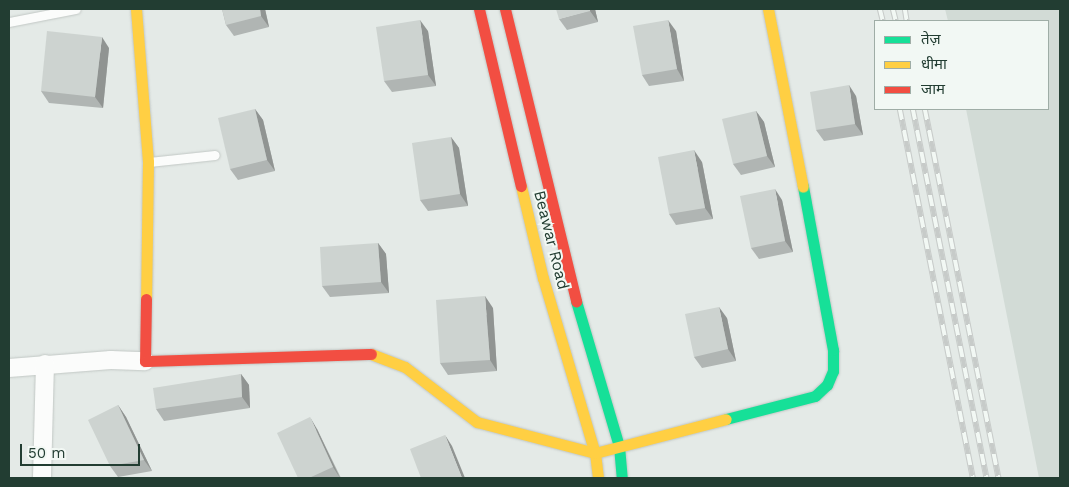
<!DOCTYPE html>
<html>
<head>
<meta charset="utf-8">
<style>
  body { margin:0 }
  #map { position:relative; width:1069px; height:487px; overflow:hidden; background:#e4eae7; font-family:"Work Sans","Noto Sans Devanagari",sans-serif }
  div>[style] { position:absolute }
  .built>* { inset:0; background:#d2dbd6 }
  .roads { filter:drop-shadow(0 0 1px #c1c7c4) drop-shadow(0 0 1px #c1c7c4) }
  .lane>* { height:9px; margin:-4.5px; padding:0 4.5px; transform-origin:4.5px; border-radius:4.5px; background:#fbfcfb }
  .street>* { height:18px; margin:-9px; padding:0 9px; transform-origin:9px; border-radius:9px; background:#fbfcfb }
  .fast>* { height:11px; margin:-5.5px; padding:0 5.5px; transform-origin:5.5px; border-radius:5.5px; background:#16e098 }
  .slow>* { height:11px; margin:-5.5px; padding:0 5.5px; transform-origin:5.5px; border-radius:5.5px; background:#ffcf43 }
  .jam>* { height:11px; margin:-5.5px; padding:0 5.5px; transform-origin:5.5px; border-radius:5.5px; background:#f24e42 }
  .rail>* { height:5.5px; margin-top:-2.75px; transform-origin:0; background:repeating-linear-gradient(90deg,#f2f8f4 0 11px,#c7cbc9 0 22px); box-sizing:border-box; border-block:1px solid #c7cbc9 }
  .wall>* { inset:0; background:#b0b5b3 }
  .shaded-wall>* { inset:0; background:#909492 }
  .building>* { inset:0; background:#cdd3d0 }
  span { translate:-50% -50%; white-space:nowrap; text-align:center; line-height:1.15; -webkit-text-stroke:4px #f2f8f4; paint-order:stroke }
  .street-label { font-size:16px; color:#223d32 }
  .frame { position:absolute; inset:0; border:10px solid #223d32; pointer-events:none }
  .legend { position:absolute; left:874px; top:20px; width:175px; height:90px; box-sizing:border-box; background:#f2f8f4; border:1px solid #9fada6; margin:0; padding:6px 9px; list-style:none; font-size:15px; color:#223d32 }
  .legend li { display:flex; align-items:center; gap:10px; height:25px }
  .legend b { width:25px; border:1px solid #9fada6 }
  .scale { position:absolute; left:20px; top:444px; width:120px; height:22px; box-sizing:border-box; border:2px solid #223d32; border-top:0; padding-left:6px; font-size:15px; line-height:18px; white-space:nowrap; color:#223d32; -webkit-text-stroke:4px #f2f8f4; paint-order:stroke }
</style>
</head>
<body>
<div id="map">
  <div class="built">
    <i style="clip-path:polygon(945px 9px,1060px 9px,1060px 478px,1039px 478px,966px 109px,1048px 109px,1048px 21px,948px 21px)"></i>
  </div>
  <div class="roads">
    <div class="lane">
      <i style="left:9px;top:22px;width:68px;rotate:-11deg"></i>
      <i style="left:149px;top:162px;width:66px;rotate:-6.1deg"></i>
    </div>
    <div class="street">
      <i style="left:9px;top:368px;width:102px;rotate:-4.5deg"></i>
      <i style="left:111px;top:360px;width:34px;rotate:2deg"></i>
      <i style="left:42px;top:478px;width:114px;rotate:-88.5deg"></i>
    </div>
    <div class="fast">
      <i style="left:576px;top:301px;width:151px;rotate:73.5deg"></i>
      <i style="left:619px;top:446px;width:32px;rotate:85deg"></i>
      <i style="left:726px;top:419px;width:92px;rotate:-14.5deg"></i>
      <i style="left:815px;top:396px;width:16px;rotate:-43deg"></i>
      <i style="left:827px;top:385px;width:15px;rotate:-67deg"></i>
      <i style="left:833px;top:371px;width:21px;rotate:-90deg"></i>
      <i style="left:833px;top:350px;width:166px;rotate:-100.4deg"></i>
    </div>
    <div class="slow">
      <i style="left:136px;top:9px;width:153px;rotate:85.5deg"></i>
      <i style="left:148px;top:162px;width:137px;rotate:90.8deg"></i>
      <i style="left:768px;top:9px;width:181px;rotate:78.9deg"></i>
      <i style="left:521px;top:186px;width:95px;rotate:76.6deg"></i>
      <i style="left:543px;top:278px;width:183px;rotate:73.5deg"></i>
      <i style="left:595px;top:453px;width:25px;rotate:83deg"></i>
      <i style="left:371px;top:354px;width:36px;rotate:21deg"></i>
      <i style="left:405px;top:367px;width:91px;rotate:37.4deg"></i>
      <i style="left:477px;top:422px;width:122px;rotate:14.7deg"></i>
      <i style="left:595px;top:453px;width:135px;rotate:-14.5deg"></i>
    </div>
    <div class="jam">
      <i style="left:479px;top:9px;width:182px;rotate:76.7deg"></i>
      <i style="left:505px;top:9px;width:301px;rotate:76.3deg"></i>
      <i style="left:146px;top:299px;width:62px;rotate:90.9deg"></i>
      <i style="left:145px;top:361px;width:226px;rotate:-1.8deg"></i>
    </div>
  </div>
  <div class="rail">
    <i style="left:880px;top:9px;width:12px;rotate:76deg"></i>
    <i style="left:893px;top:9px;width:12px;rotate:76deg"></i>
    <i style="left:905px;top:9px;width:12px;rotate:81deg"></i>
    <i style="left:900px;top:109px;width:376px;rotate:78.8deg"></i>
    <i style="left:913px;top:109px;width:376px;rotate:78.7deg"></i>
    <i style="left:925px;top:109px;width:376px;rotate:78.7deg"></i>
  </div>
  <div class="wall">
    <i style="clip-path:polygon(222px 9px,265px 9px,269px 27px,234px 36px,226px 25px)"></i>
    <i style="clip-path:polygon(595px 9px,598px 22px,567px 30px,559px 19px)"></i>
    <i style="clip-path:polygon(428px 31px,436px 86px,392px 92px,384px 81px)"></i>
    <i style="clip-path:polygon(676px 31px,684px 81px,649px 86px,642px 75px)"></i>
    <i style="clip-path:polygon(109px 48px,103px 108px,49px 103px,41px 91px)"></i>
    <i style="clip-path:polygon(856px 96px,863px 135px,824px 141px,816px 130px)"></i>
    <i style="clip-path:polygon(255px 109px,263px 120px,275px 171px,238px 180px,230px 169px)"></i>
    <i style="clip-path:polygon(756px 111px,764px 122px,775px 167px,741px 175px,733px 164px)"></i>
    <i style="clip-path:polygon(451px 137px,459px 148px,468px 206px,428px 211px,420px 200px)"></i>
    <i style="clip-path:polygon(702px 162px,713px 219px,676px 225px,669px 214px)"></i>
    <i style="clip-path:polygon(782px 200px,793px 252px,759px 259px,751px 248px)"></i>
    <i style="clip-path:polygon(378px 243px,386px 254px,389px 293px,330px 297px,322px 286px)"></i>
    <i style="clip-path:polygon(493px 308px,497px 371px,448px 375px,440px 363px)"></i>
    <i style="clip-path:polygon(727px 318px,736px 361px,702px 368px,694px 357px)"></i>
    <i style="clip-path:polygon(241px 374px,249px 385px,250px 408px,164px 421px,156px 409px)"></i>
    <i style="clip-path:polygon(118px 405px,126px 417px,152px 471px,118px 477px,110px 466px)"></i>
    <i style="clip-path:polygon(317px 429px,341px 478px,298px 478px)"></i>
  </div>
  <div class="shaded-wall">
    <i style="clip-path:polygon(260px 9px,265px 9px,269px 27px,261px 16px)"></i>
    <i style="clip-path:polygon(590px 9px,595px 9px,598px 22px,590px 11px)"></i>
    <i style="clip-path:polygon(420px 20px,428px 31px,436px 86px,428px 75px)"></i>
    <i style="clip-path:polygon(668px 20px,676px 31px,684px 81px,677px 69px)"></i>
    <i style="clip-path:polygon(102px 37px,109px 48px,103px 108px,95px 97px)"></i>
    <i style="clip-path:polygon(849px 85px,856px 96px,863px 135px,855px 124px)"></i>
    <i style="clip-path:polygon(255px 109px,263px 120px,275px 171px,267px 160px)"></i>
    <i style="clip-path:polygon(756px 111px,764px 122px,775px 167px,767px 156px)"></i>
    <i style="clip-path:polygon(451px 137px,459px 148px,468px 206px,460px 194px)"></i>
    <i style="clip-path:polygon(694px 150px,702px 162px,713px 219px,705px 208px)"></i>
    <i style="clip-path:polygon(775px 189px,782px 200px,793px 252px,785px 241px)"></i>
    <i style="clip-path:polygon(378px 243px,386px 254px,389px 293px,381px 282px)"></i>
    <i style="clip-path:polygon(485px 296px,493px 308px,497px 371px,490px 360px)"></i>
    <i style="clip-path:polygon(719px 307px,727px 318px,736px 361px,728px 349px)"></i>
    <i style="clip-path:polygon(241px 374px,249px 385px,250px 408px,242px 397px)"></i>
    <i style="clip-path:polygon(118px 405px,126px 417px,152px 471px,144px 460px)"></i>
    <i style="clip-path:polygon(310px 417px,317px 429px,340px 478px,333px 467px)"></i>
    <i style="clip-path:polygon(445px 435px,452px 446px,465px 478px,462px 478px)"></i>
  </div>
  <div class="building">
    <i style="clip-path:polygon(222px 9px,260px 9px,261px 16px,226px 25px)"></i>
    <i style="clip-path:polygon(556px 9px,590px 9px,590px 11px,559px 19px)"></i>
    <i style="clip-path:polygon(420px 20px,428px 75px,384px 81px,376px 27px)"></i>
    <i style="clip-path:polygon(668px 20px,677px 69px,642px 75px,633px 26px)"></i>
    <i style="clip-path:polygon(47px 31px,102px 37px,95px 97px,41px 91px)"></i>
    <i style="clip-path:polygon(849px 85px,855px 124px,816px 130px,810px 92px)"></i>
    <i style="clip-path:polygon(255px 109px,267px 160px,230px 169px,218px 118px)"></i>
    <i style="clip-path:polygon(756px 111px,767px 156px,733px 164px,722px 119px)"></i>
    <i style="clip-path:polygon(451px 137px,460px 194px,420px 200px,412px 143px)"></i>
    <i style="clip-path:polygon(694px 150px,705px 208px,669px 214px,658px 157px)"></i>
    <i style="clip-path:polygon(775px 189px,785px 241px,751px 248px,740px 196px)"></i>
    <i style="clip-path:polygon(378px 243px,381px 282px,322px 286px,320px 247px)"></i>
    <i style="clip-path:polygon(485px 296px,490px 360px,440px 363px,436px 300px)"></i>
    <i style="clip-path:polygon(719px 307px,728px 349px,694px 357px,685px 314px)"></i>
    <i style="clip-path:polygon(241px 374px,242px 397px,156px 409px,153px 388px)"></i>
    <i style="clip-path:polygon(118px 405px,144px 460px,110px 466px,88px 420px)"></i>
    <i style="clip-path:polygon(310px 417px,333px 467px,309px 478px,298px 478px,277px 433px)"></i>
    <i style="clip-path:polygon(445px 435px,462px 478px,421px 478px,410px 449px)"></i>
  </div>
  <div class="street-label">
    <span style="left:551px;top:240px;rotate:76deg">Beawar Road</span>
  </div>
  <div class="frame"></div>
  <ul class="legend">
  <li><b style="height:6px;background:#16e098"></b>तेज़</li>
  <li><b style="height:6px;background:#ffcf43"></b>धीमा</li>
  <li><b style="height:6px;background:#f24e42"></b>जाम</li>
  </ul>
  <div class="scale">50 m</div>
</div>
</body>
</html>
